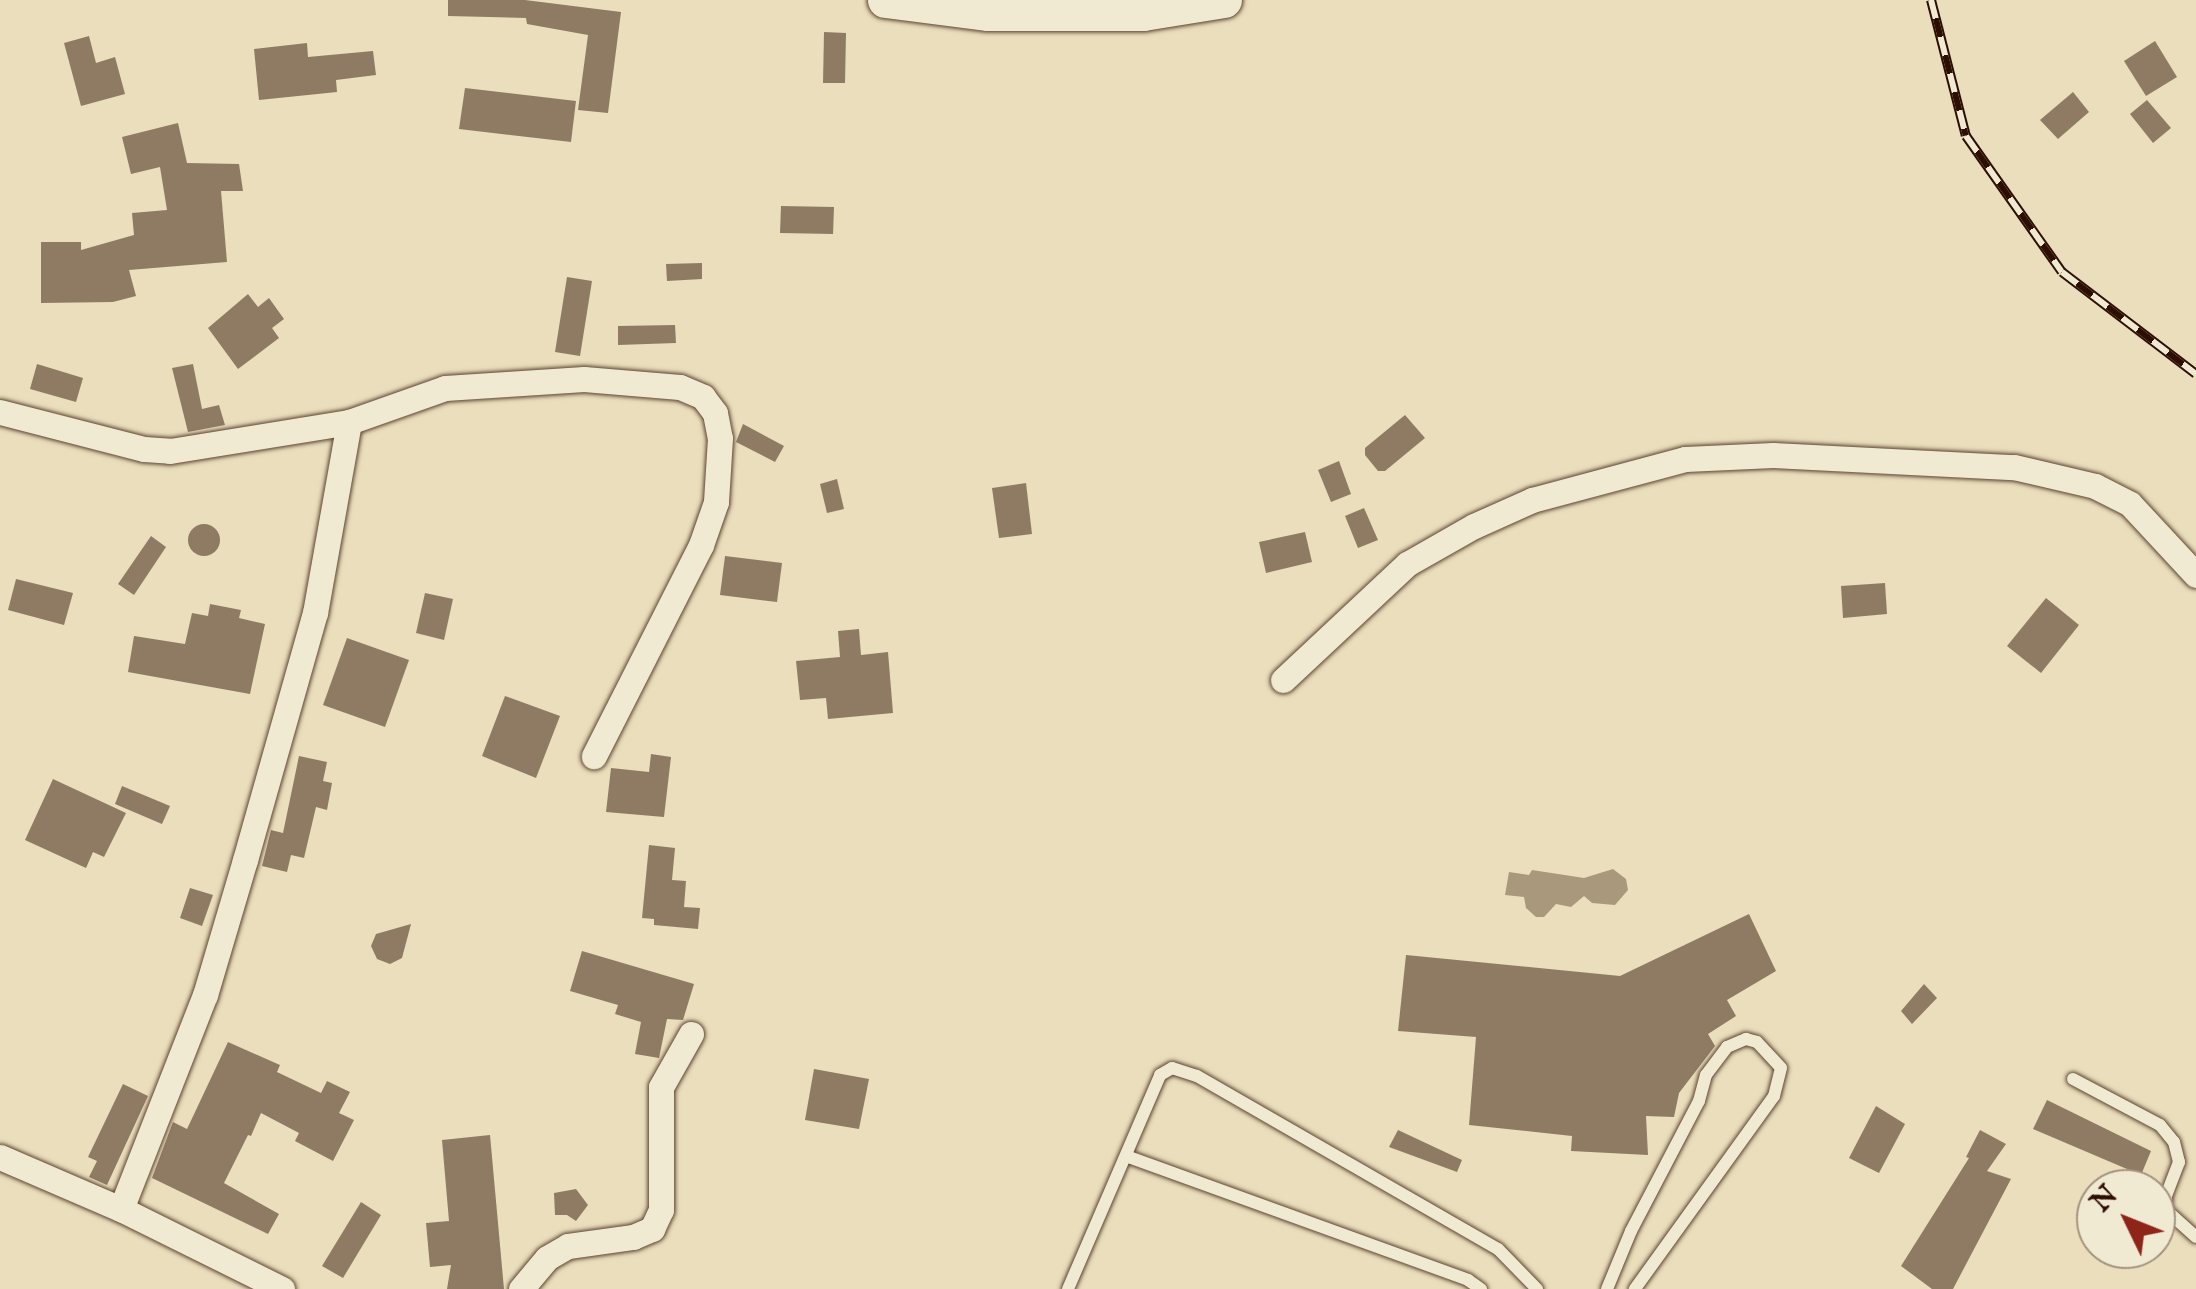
<!DOCTYPE html>
<html>
<head>
<meta charset="utf-8">
<style>
  body { margin:0 }
  #map { position:relative; width:2196px; height:1289px; overflow:hidden; background:#eadebc; font-family:"IM FELL English",serif }
  div>[style] { position:absolute }
  .water>* { inset:0; background:#aa987d }
  .building>* { inset:0; background:#8f7b63 }
  .round { border-radius:50% }
  .roads { filter:drop-shadow(0 0 2px #5c4330) drop-shadow(0 0 2px #5c4330) }
  .service>* { height:12px; margin:-6px; padding:0 6px; transform-origin:6px; border-radius:6px; background:#f1ead3 }
  .minor>* { height:25px; margin:-12.5px; padding:0 12.5px; transform-origin:12.5px; border-radius:12.5px; background:#f1ead3 }
  .secondary>* { height:35px; margin:-17.5px; padding:0 17.5px; transform-origin:17.5px; border-radius:17.5px; background:#f1ead3 }
  .rail>* { height:10px; margin-top:-5px; transform-origin:0; background:repeating-linear-gradient(90deg,#f1ead3 0 19px,#2d0f02 0 38px); box-sizing:border-box; border-block:2px solid #2d0f02 }
  span { translate:-50% -50%; white-space:nowrap; text-align:center; line-height:1.15; -webkit-text-stroke:8px #f1ead3; paint-order:stroke }
  .north { position:absolute; left:2076px; top:1169px; width:100px; height:100px; box-sizing:border-box; background:#f1ead3; border:2px solid #a3927f; border-radius:50%; rotate:313deg; font-size:28px; font-weight:700; line-height:40px; text-align:center; color:#2d0f02 }
  .north::after { content:''; display:block; margin:auto; width:35px; height:45px; background:#8f2418; clip-path:polygon(50% 0,100% 100%,50% 72%,0 100%) }
</style>
</head>
<body>
<div id="map">
  <div class="water">
    <i style="clip-path:polygon(1613px 869px,1626px 879px,1628px 890px,1615px 905px,1592px 903px,1584px 896px,1571px 907px,1556px 904px,1544px 917px,1536px 917px,1526px 908px,1524px 897px,1505px 895px,1509px 872px,1529px 875px,1532px 870px,1584px 878px)"></i>
  </div>
  <div class="building">
    <i style="clip-path:polygon(448px 0,525px 0,621px 12px,608px 113px,578px 110px,588px 35px,527px 24px,526px 18px,448px 16px)"></i>
    <i style="clip-path:polygon(824px 32px,846px 33px,845px 83px,823px 83px)"></i>
    <i style="clip-path:polygon(89px 36px,96px 63px,115px 57px,125px 94px,81px 106px,64px 43px)"></i>
    <i style="clip-path:polygon(2155px 41px,2177px 77px,2146px 96px,2124px 61px)"></i>
    <i style="clip-path:polygon(307px 43px,308px 57px,373px 51px,376px 75px,336px 80px,337px 92px,259px 100px,254px 49px)"></i>
    <i style="clip-path:polygon(465px 88px,576px 101px,571px 142px,459px 129px)"></i>
    <i style="clip-path:polygon(2073px 92px,2089px 112px,2058px 139px,2040px 120px)"></i>
    <i style="clip-path:polygon(2147px 100px,2171px 128px,2153px 143px,2130px 114px)"></i>
    <i style="clip-path:polygon(178px 123px,187px 163px,239px 164px,243px 191px,221px 191px,227px 262px,129px 270px,136px 296px,113px 302px,41px 303px,41px 242px,81px 242px,81px 250px,134px 235px,132px 213px,167px 210px,160px 167px,131px 174px,122px 137px)"></i>
    <i style="clip-path:polygon(781px 206px,834px 207px,833px 234px,780px 233px)"></i>
    <i style="clip-path:polygon(702px 263px,702px 279px,667px 281px,666px 264px)"></i>
    <i style="clip-path:polygon(567px 277px,592px 281px,580px 356px,555px 352px)"></i>
    <i style="clip-path:polygon(248px 294px,258px 307px,269px 298px,284px 319px,272px 328px,279px 338px,238px 369px,208px 328px)"></i>
    <i style="clip-path:polygon(675px 325px,676px 343px,618px 345px,618px 326px)"></i>
    <i style="clip-path:polygon(37px 364px,83px 378px,76px 402px,30px 389px)"></i>
    <i style="clip-path:polygon(193px 364px,202px 409px,219px 405px,225px 425px,188px 432px,172px 368px)"></i>
    <i style="clip-path:polygon(1405px 415px,1425px 438px,1385px 471px,1378px 471px,1365px 455px,1365px 448px)"></i>
    <i style="clip-path:polygon(743px 424px,784px 446px,775px 462px,736px 442px)"></i>
    <i style="clip-path:polygon(1339px 461px,1351px 494px,1331px 502px,1318px 470px)"></i>
    <i style="clip-path:polygon(837px 479px,844px 509px,827px 513px,820px 484px)"></i>
    <i style="clip-path:polygon(1026px 483px,1032px 534px,999px 538px,992px 488px)"></i>
    <i style="clip-path:polygon(1364px 508px,1378px 540px,1358px 548px,1345px 516px)"></i>
    <i class="round" style="left:188px;top:524px;width:32px;height:32px"></i>
    <i style="clip-path:polygon(1305px 532px,1312px 562px,1266px 573px,1259px 542px)"></i>
    <i style="clip-path:polygon(151px 536px,166px 547px,134px 595px,118px 584px)"></i>
    <i style="clip-path:polygon(725px 556px,782px 563px,777px 602px,720px 595px)"></i>
    <i style="clip-path:polygon(16px 579px,73px 593px,64px 625px,8px 610px)"></i>
    <i style="clip-path:polygon(1885px 583px,1887px 614px,1843px 618px,1841px 586px)"></i>
    <i style="clip-path:polygon(425px 593px,453px 599px,444px 640px,416px 633px)"></i>
    <i style="clip-path:polygon(2046px 598px,2079px 625px,2041px 673px,2007px 646px)"></i>
    <i style="clip-path:polygon(210px 604px,241px 610px,239px 618px,265px 624px,250px 694px,128px 672px,134px 636px,185px 644px,192px 613px,208px 616px)"></i>
    <i style="clip-path:polygon(859px 629px,861px 655px,888px 652px,893px 713px,828px 719px,826px 698px,800px 700px,796px 661px,840px 657px,838px 631px)"></i>
    <i style="clip-path:polygon(347px 638px,409px 660px,385px 727px,323px 705px)"></i>
    <i style="clip-path:polygon(505px 696px,560px 716px,536px 778px,482px 756px)"></i>
    <i style="clip-path:polygon(651px 754px,671px 757px,664px 817px,606px 812px,611px 768px,649px 772px)"></i>
    <i style="clip-path:polygon(299px 756px,327px 762px,323px 781px,332px 783px,327px 810px,316px 807px,304px 858px,291px 855px,287px 872px,262px 866px,271px 830px,283px 833px)"></i>
    <i style="clip-path:polygon(53px 779px,126px 813px,104px 857px,93px 852px,86px 868px,25px 840px)"></i>
    <i style="clip-path:polygon(122px 786px,170px 806px,162px 824px,115px 804px)"></i>
    <i style="clip-path:polygon(649px 845px,675px 848px,672px 880px,686px 881px,684px 907px,700px 908px,698px 929px,654px 925px,654px 919px,642px 918px)"></i>
    <i style="clip-path:polygon(190px 888px,213px 895px,202px 926px,180px 918px)"></i>
    <i style="clip-path:polygon(1749px 914px,1776px 971px,1727px 1000px,1736px 1016px,1708px 1034px,1715px 1046px,1679px 1093px,1674px 1117px,1646px 1116px,1648px 1155px,1571px 1151px,1572px 1136px,1469px 1125px,1476px 1037px,1398px 1031px,1406px 955px,1620px 976px)"></i>
    <i style="clip-path:polygon(411px 924px,402px 958px,390px 964px,377px 959px,371px 946px,376px 934px)"></i>
    <i style="clip-path:polygon(582px 951px,694px 984px,683px 1020px,667px 1019px,659px 1058px,635px 1054px,641px 1022px,615px 1014px,618px 1005px,570px 991px)"></i>
    <i style="clip-path:polygon(1924px 984px,1937px 998px,1912px 1024px,1901px 1011px)"></i>
    <i style="clip-path:polygon(228px 1042px,280px 1065px,277px 1072px,321px 1093px,327px 1081px,350px 1092px,339px 1113px,354px 1120px,333px 1161px,295px 1141px,299px 1133px,261px 1113px,251px 1136px,248px 1135px,224px 1183px,279px 1214px,268px 1234px,152px 1178px,173px 1122px,187px 1129px)"></i>
    <i style="clip-path:polygon(814px 1069px,869px 1079px,859px 1129px,805px 1120px)"></i>
    <i style="clip-path:polygon(123px 1084px,148px 1096px,107px 1185px,89px 1177px,97px 1161px,88px 1157px)"></i>
    <i style="clip-path:polygon(2047px 1100px,2151px 1151px,2141px 1175px,2033px 1129px)"></i>
    <i style="clip-path:polygon(1876px 1106px,1905px 1124px,1879px 1173px,1849px 1158px)"></i>
    <i style="clip-path:polygon(1398px 1130px,1462px 1160px,1457px 1172px,1389px 1147px)"></i>
    <i style="clip-path:polygon(1980px 1130px,2006px 1144px,1987px 1171px,2011px 1179px,1953px 1289px,1932px 1289px,1901px 1266px,1969px 1158px,1966px 1157px)"></i>
    <i style="clip-path:polygon(490px 1135px,504px 1289px,447px 1289px,451px 1265px,430px 1267px,426px 1223px,449px 1221px,442px 1140px)"></i>
    <i style="clip-path:polygon(576px 1189px,588px 1205px,576px 1221px,567px 1215px,555px 1215px,554px 1193px)"></i>
    <i style="clip-path:polygon(361px 1202px,381px 1215px,343px 1278px,322px 1266px)"></i>
  </div>
  <div class="roads">
    <div class="service">
      <i style="left:2073px;top:1079px;width:98px;rotate:27.9deg"></i>
      <i style="left:2160px;top:1125px;width:22px;rotate:51deg"></i>
      <i style="left:2174px;top:1142px;width:21px;rotate:76deg"></i>
      <i style="left:2179px;top:1162px;width:36px;rotate:111deg"></i>
      <i style="left:2166px;top:1196px;width:14px;rotate:90deg"></i>
      <i style="left:2166px;top:1210px;width:40px;rotate:42deg"></i>
      <i style="left:1126px;top:1156px;width:364px;rotate:19.9deg"></i>
      <i style="left:1468px;top:1280px;width:16px;rotate:35deg"></i>
      <i style="left:1068px;top:1289px;width:233px;rotate:-66.7deg"></i>
      <i style="left:1160px;top:1075px;width:14px;rotate:-30deg"></i>
      <i style="left:1172px;top:1068px;width:26px;rotate:18deg"></i>
      <i style="left:1197px;top:1076px;width:347px;rotate:29.9deg"></i>
      <i style="left:1498px;top:1249px;width:56px;rotate:45.7deg"></i>
      <i style="left:1607px;top:1289px;width:63px;rotate:-67.5deg"></i>
      <i style="left:1631px;top:1231px;width:147px;rotate:-62.4deg"></i>
      <i style="left:1699px;top:1101px;width:27px;rotate:-75deg"></i>
      <i style="left:1706px;top:1075px;width:35px;rotate:-53deg"></i>
      <i style="left:1727px;top:1047px;width:21px;rotate:-23deg"></i>
      <i style="left:1746px;top:1039px;width:11px;rotate:15deg"></i>
      <i style="left:1757px;top:1042px;width:35px;rotate:47deg"></i>
      <i style="left:1781px;top:1068px;width:29px;rotate:104deg"></i>
      <i style="left:1774px;top:1096px;width:238px;rotate:125.8deg"></i>
    </div>
    <div class="minor">
      <i style="left:0;top:412px;width:149px;rotate:14.4deg"></i>
      <i style="left:144px;top:449px;width:26px;rotate:4deg"></i>
      <i style="left:170px;top:451px;width:181px;rotate:-9.2deg"></i>
      <i style="left:349px;top:422px;width:102px;rotate:-19.5deg"></i>
      <i style="left:445px;top:388px;width:139px;rotate:-3.7deg"></i>
      <i style="left:584px;top:379px;width:96px;rotate:4.8deg"></i>
      <i style="left:680px;top:387px;width:25px;rotate:23deg"></i>
      <i style="left:703px;top:397px;width:20px;rotate:53deg"></i>
      <i style="left:715px;top:413px;width:25px;rotate:79deg"></i>
      <i style="left:720px;top:438px;width:64px;rotate:93.6deg"></i>
      <i style="left:716px;top:502px;width:46px;rotate:109.2deg"></i>
      <i style="left:701px;top:545px;width:237px;rotate:116.9deg"></i>
      <i style="left:1283px;top:680px;width:170px;rotate:-43.1deg"></i>
      <i style="left:1407px;top:564px;width:77px;rotate:-29.6deg"></i>
      <i style="left:1474px;top:526px;width:64px;rotate:-24.1deg"></i>
      <i style="left:1532px;top:500px;width:158px;rotate:-15deg"></i>
      <i style="left:1685px;top:459px;width:88px;rotate:-2.6deg"></i>
      <i style="left:1773px;top:455px;width:241px;rotate:2.9deg"></i>
      <i style="left:2014px;top:467px;width:83px;rotate:13.2deg"></i>
      <i style="left:2095px;top:486px;width:39px;rotate:27deg"></i>
      <i style="left:2130px;top:504px;width:97px;rotate:47.1deg"></i>
      <i style="left:0;top:1157px;width:132px;rotate:23.3deg"></i>
      <i style="left:121px;top:1209px;width:180px;rotate:26.4deg"></i>
      <i style="left:121px;top:1209px;width:230px;rotate:-68.6deg"></i>
      <i style="left:205px;top:995px;width:141px;rotate:-73.5deg"></i>
      <i style="left:245px;top:860px;width:257px;rotate:-74.2deg"></i>
      <i style="left:315px;top:613px;width:194px;rotate:-79.9deg"></i>
      <i style="left:521px;top:1289px;width:40px;rotate:-50deg"></i>
      <i style="left:547px;top:1258px;width:24px;rotate:-30deg"></i>
      <i style="left:568px;top:1246px;width:66px;rotate:-7.9deg"></i>
      <i style="left:633px;top:1237px;width:21px;rotate:-23deg"></i>
      <i style="left:652px;top:1229px;width:21px;rotate:-65deg"></i>
      <i style="left:661px;top:1210px;width:123px;rotate:-90deg"></i>
      <i style="left:661px;top:1087px;width:61px;rotate:-60.5deg"></i>
    </div>
    <div class="secondary">
      <i style="left:885px;top:0;width:104px;rotate:7.2deg"></i>
      <i style="left:988px;top:13px;width:155px"></i>
      <i style="left:1143px;top:13px;width:82px;rotate:-9.1deg"></i>
    </div>
  </div>
  <div class="rail">
    <i style="left:1931px;top:0;width:140px;rotate:75.6deg"></i>
    <i style="left:1966px;top:136px;width:166px;rotate:54.8deg"></i>
    <i style="left:2062px;top:272px;width:168px;rotate:37.3deg"></i>
  </div>
  <div class="north">N</div>
</div>
</body>
</html>
